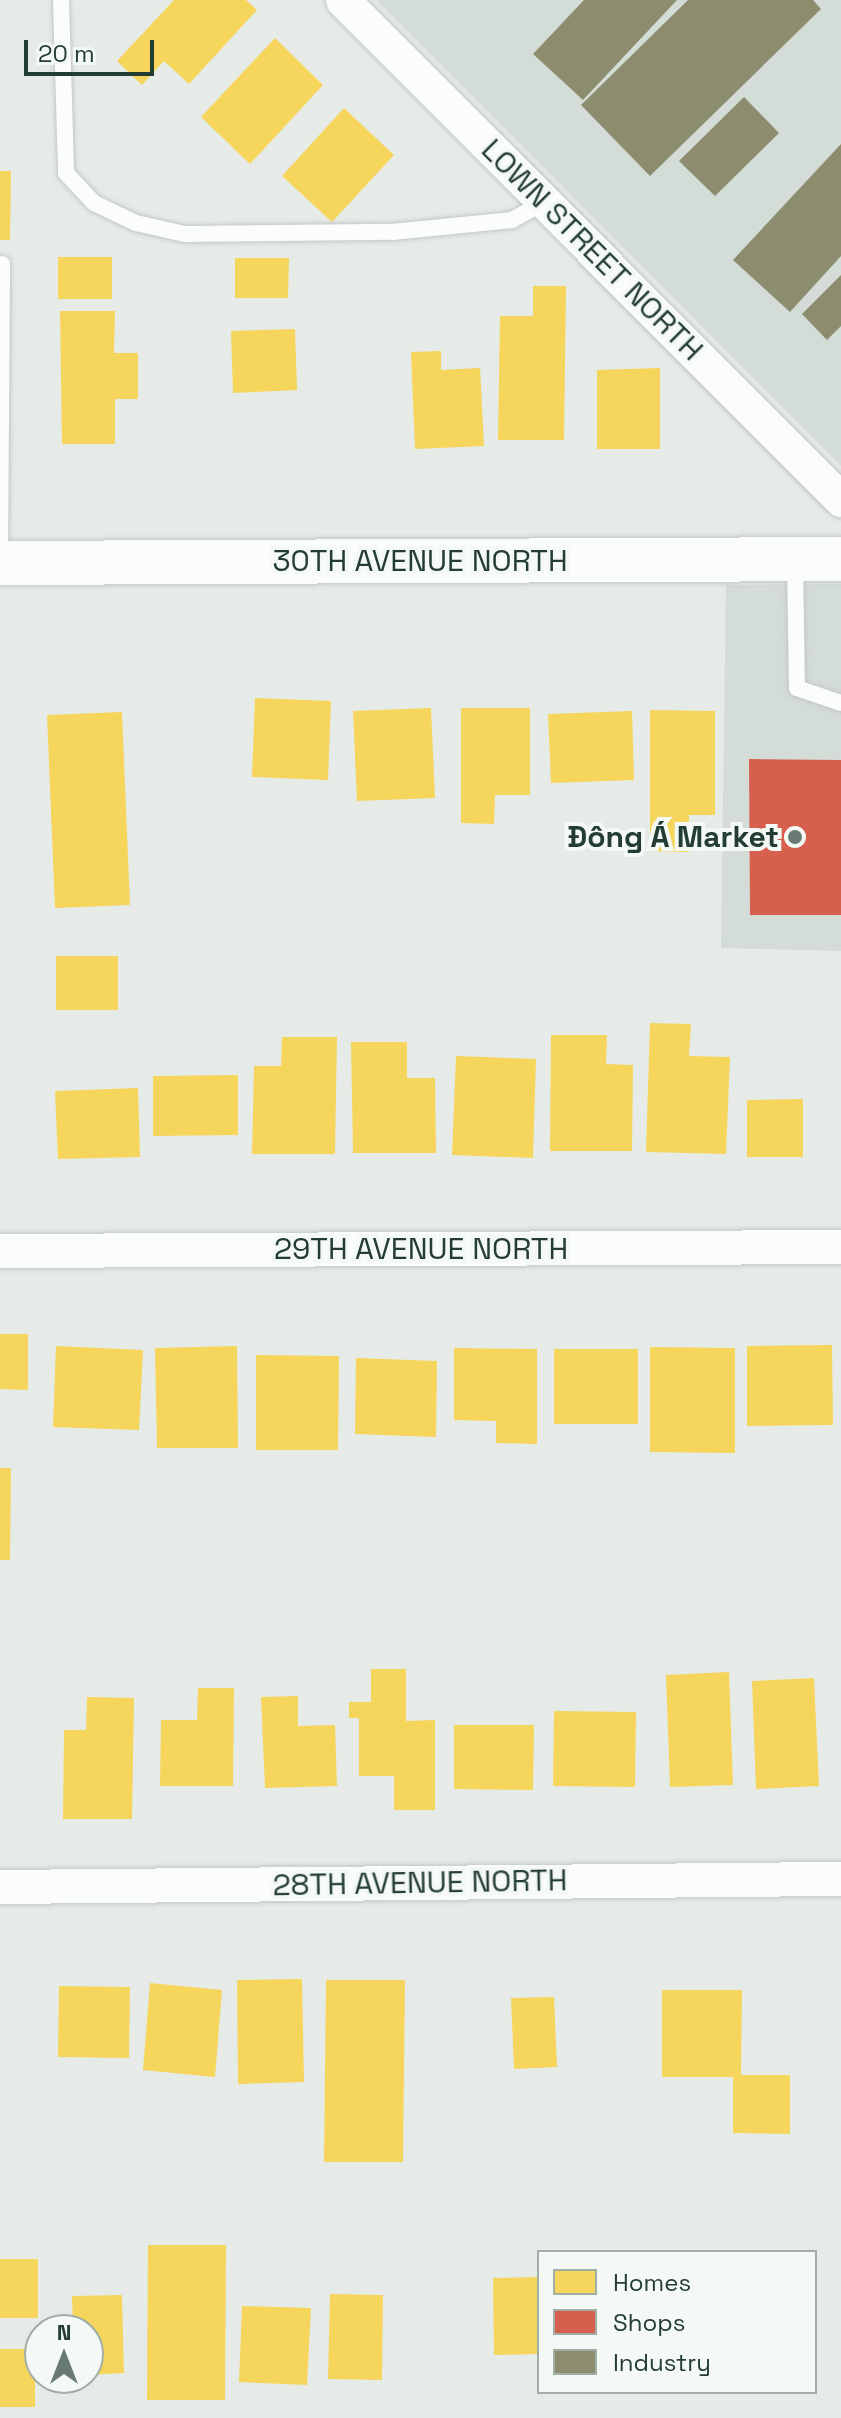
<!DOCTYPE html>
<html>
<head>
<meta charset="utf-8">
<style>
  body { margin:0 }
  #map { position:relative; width:841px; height:2418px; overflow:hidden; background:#e6ebe8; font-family:"Space Grotesk",sans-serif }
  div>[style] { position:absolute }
  .built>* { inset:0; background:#d4dcd7 }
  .homes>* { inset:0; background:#f6d55c }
  .shops>* { inset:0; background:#d6604d }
  .industry>* { inset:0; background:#8c8c6e }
  .roads { filter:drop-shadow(0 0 2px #c3c8c5) drop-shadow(0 0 2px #c3c8c5) }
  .lane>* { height:16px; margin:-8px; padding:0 8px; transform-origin:8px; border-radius:8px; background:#fbfcfc }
  .street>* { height:34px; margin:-17px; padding:0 17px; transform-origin:17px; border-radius:17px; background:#fbfcfc }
  .secondary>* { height:44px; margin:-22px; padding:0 22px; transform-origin:22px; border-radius:22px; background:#fbfcfc }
  .dots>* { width:22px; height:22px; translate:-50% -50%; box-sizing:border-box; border:4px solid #f4f9f6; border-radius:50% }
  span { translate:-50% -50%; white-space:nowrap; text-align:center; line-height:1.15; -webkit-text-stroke:8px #f4f9f6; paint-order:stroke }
  .street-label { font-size:30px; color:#243d33 }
  .poi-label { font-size:30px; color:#243d33; font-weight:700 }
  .right { translate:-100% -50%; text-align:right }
  .legend { position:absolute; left:537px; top:2250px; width:280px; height:144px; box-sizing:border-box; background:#f4f9f6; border:2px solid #a1aea8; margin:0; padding:10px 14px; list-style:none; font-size:24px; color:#243d33 }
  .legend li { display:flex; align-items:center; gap:16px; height:40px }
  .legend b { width:40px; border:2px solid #a1aea8 }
  .north { position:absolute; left:24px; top:2314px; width:80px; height:80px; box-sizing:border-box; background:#f4f9f6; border:2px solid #a1aea8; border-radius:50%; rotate:0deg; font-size:22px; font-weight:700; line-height:32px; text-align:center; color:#243d33 }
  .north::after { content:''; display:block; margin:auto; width:28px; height:36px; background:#687a72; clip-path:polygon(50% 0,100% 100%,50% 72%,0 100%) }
  .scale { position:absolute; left:24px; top:40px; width:130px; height:36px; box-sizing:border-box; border:4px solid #243d33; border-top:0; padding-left:10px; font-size:24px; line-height:28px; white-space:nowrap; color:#243d33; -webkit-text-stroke:6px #f4f9f6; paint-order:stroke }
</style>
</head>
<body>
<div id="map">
  <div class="built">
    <i style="clip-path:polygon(376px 0,841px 0,841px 466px)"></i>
    <i style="clip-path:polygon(841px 584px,841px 951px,721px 948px,726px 585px)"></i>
  </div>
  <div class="homes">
    <i style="clip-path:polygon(174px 0,246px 0,257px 10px,189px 84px,164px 61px,142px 85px,117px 61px)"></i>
    <i style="clip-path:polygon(275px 38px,323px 85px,250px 164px,201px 117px)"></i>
    <i style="clip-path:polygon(344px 108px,394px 155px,332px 222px,282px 176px)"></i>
    <i style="clip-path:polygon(0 171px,11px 171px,10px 240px,0 240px)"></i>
    <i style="clip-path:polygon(58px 257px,112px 257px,112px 299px,58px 299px)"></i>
    <i style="clip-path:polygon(235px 258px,289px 258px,288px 298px,235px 298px)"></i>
    <i style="clip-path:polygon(533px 286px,566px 286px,564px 440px,498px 440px,500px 316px,533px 316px)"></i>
    <i style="clip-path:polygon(60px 311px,115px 311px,114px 353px,138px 353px,138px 399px,115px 399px,115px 444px,62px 444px)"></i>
    <i style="clip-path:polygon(295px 329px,297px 390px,233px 393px,231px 331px)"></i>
    <i style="clip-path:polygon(441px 351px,441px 370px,480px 368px,484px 446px,415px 449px,411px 352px)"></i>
    <i style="clip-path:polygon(660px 368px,660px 449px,597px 449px,597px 370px)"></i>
    <i style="clip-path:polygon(255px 698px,331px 701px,328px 780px,252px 777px)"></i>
    <i style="clip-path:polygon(431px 708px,435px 798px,357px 801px,353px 711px)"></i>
    <i style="clip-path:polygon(461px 708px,530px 708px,530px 795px,495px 795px,494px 824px,461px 823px)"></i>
    <i style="clip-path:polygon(650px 710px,715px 711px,715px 815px,689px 815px,689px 852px,650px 851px)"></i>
    <i style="clip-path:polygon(632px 711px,634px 780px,551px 783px,548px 714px)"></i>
    <i style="clip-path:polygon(122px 712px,130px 905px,55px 908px,47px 715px)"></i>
    <i style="clip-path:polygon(56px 956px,118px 956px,118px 1010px,56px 1010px)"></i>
    <i style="clip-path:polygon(650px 1023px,691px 1024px,689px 1056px,730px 1057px,726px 1154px,646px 1152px)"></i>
    <i style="clip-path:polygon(551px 1035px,607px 1035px,606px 1064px,633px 1065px,632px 1151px,550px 1151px)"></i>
    <i style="clip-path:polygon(282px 1037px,337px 1037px,335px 1154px,252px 1154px,254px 1066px,281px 1066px)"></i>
    <i style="clip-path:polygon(351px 1042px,407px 1042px,407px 1078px,435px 1078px,436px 1153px,353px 1153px)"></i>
    <i style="clip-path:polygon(456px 1056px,536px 1059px,533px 1158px,452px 1155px)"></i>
    <i style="clip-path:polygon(238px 1075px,238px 1135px,153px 1136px,153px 1076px)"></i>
    <i style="clip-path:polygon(138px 1088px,140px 1157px,58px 1159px,55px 1091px)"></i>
    <i style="clip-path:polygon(803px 1099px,803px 1157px,747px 1157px,747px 1100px)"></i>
    <i style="clip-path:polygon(0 1334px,28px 1334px,28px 1390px,0 1389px)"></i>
    <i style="clip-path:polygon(832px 1345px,833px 1425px,747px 1426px,747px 1346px)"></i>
    <i style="clip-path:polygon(56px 1346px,143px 1350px,139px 1430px,53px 1427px)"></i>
    <i style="clip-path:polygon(237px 1346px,238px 1448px,157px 1448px,155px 1348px)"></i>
    <i style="clip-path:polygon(650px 1347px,735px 1348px,735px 1453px,650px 1452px)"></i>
    <i style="clip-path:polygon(454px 1348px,537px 1349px,537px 1444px,496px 1443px,496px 1421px,454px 1420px)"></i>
    <i style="clip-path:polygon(554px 1349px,638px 1349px,638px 1424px,554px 1424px)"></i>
    <i style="clip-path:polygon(256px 1355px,339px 1356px,338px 1450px,256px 1450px)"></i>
    <i style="clip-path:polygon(356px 1358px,437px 1361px,436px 1437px,355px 1434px)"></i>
    <i style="clip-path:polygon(0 1468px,11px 1468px,10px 1560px,0 1560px)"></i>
    <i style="clip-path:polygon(371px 1669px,406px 1669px,406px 1721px,435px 1720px,435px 1810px,394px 1810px,394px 1776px,359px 1776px,359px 1718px,349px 1718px,349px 1702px,371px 1702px)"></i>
    <i style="clip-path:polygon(729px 1672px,733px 1785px,670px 1787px,666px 1675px)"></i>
    <i style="clip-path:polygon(814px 1678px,819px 1786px,756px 1789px,752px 1681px)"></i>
    <i style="clip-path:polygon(198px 1688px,234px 1688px,233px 1786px,160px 1786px,161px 1720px,197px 1720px)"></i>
    <i style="clip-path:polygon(298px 1696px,298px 1726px,335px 1725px,337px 1786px,265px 1788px,261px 1697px)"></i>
    <i style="clip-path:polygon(87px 1697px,134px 1698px,132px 1819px,63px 1819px,64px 1730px,86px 1730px)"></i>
    <i style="clip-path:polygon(554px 1711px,636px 1712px,635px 1787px,553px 1786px)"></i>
    <i style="clip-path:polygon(454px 1725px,534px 1725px,533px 1790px,454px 1789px)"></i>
    <i style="clip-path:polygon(302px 1979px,304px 2082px,238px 2084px,237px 1980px)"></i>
    <i style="clip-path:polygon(326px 1980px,405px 1980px,403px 2162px,324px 2162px)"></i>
    <i style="clip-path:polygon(150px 1983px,222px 1990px,215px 2077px,143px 2070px)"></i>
    <i style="clip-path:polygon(59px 1986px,130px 1987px,129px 2058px,58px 2057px)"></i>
    <i style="clip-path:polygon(662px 1990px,742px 1990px,741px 2075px,790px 2075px,790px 2134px,733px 2133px,733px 2077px,662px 2077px)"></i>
    <i style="clip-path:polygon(554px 1997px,557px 2067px,514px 2069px,511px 1998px)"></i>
    <i style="clip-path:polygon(148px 2245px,226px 2245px,225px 2400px,147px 2400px)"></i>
    <i style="clip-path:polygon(0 2259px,38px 2259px,38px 2318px,0 2318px)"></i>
    <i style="clip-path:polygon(539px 2277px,539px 2354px,494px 2355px,493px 2278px)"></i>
    <i style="clip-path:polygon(330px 2294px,383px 2295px,382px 2380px,328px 2379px)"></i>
    <i style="clip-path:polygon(122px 2295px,124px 2373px,88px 2375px,88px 2330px,73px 2330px,72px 2296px)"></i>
    <i style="clip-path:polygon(242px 2306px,311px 2308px,307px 2385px,239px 2382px)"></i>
    <i style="clip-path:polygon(0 2349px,35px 2349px,35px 2407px,0 2407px)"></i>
  </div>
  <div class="shops">
    <i style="clip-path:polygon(749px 759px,841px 760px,841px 915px,750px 915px)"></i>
  </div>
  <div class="industry">
    <i style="clip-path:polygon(584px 0,677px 0,583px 100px,533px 54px)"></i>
    <i style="clip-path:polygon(688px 0,813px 0,821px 9px,650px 176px,581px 105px)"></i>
    <i style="clip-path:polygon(744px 97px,779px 133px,715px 196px,679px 161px)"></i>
    <i style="clip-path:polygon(841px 144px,841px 256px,790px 312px,733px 260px)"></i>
    <i style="clip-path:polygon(841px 275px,841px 326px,827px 340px,802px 314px)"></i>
  </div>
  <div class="roads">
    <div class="lane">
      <i style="left:61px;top:0;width:173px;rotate:88.3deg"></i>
      <i style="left:66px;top:173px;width:41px;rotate:47deg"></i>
      <i style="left:94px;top:203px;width:47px;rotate:25.5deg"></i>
      <i style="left:136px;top:223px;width:50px;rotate:12.7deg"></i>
      <i style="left:185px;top:234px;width:207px;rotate:-0.6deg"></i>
      <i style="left:392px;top:232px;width:121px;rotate:-5.7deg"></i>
      <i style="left:512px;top:220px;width:38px;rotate:-29deg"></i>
      <i style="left:795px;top:561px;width:127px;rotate:89.1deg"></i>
      <i style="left:797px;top:688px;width:46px;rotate:18.8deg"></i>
      <i style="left:0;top:562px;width:298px;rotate:-89.6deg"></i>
    </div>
    <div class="street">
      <i style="left:343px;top:0;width:706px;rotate:45.11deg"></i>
      <i style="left:0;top:1251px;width:841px;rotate:-0.27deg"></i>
      <i style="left:0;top:1887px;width:841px;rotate:-0.55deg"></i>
    </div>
    <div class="secondary">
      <i style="left:0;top:563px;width:841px;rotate:-0.27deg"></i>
    </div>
  </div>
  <div class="dots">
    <i style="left:795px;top:837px;background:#687a72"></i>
  </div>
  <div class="street-label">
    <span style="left:592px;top:250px;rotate:45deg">LOWN STREET NORTH</span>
    <span style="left:420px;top:561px">30TH AVENUE NORTH</span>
    <span style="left:421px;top:1249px">29TH AVENUE NORTH</span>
    <span style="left:420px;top:1883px;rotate:-1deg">28TH AVENUE NORTH</span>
  </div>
  <div class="poi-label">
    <span class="right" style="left:779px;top:837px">Đông Á Market</span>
  </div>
  <ul class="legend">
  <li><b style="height:22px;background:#f6d55c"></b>Homes</li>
  <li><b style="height:22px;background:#d6604d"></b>Shops</li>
  <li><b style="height:22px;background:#8c8c6e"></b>Industry</li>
  </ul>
  <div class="north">N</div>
  <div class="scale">20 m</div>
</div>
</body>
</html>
